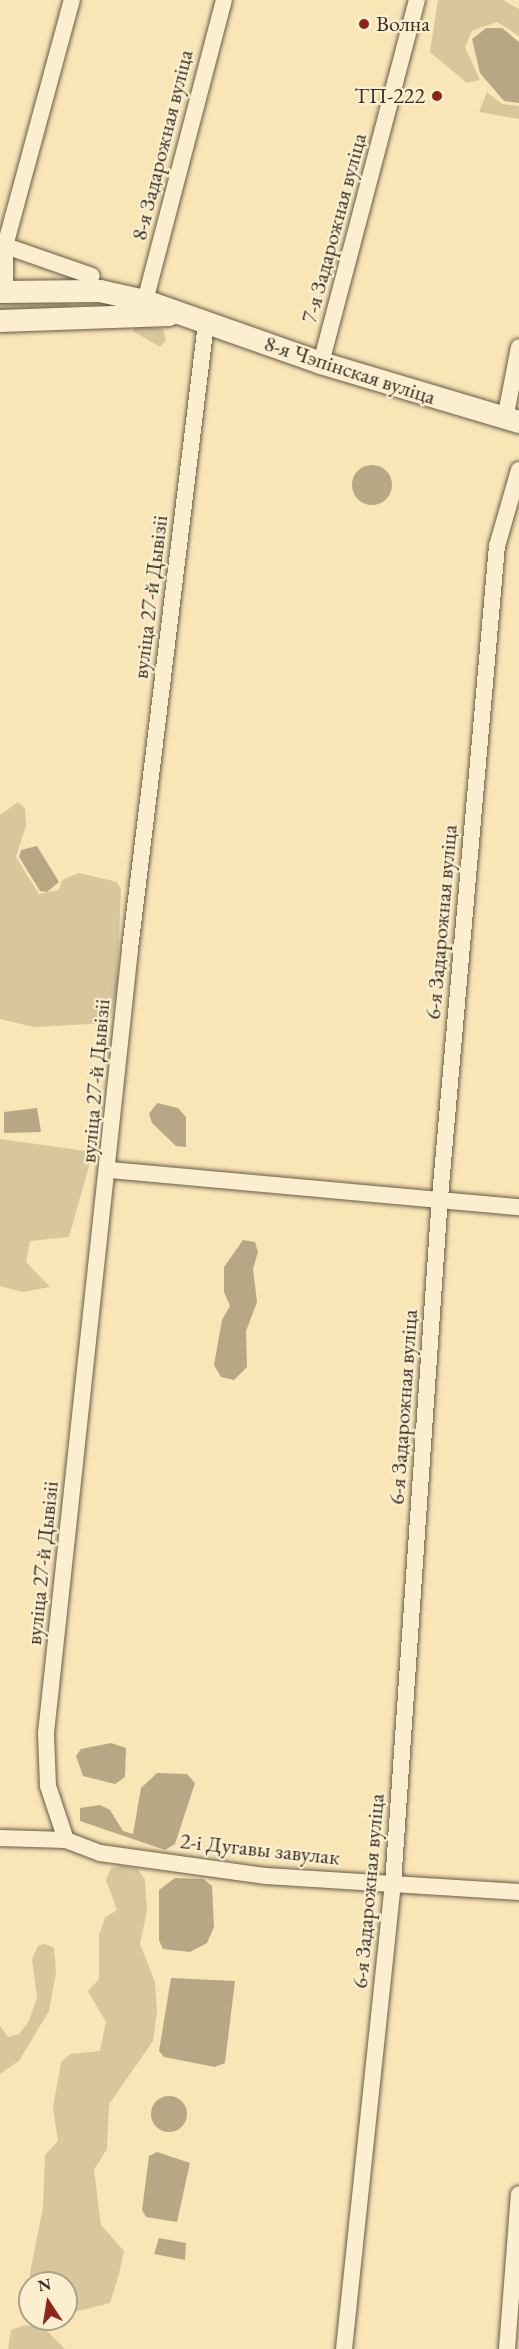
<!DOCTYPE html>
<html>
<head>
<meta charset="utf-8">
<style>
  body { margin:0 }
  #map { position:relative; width:519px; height:2349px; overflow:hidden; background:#f9e6b6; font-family:"EB Garamond",serif }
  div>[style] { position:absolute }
  .green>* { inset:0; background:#d8c79d }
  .water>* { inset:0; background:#b7a784 }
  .round { border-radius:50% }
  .roads { filter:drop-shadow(0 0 2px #685b48) drop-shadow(0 0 2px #685b48) }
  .minor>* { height:16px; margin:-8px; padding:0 8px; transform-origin:8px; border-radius:8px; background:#fbefd0 }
  .secondary>* { height:22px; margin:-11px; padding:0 11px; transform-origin:11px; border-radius:11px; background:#fbefd0 }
  .dots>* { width:16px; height:16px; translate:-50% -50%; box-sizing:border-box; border:3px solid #fbefd0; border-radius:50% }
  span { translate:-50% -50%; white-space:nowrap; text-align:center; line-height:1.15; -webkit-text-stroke:4.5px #fbefd0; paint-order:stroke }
  .poi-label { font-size:22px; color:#382d24 }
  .left { translate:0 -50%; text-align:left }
  .right { translate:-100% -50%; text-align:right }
  .street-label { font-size:22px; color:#382d24 }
  .north { position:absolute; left:18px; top:2271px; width:60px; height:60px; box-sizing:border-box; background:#fbefd0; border:2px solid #ada18b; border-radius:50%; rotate:348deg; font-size:16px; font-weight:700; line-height:24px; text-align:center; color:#382d24 }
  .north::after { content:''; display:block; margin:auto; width:21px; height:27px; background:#8f2418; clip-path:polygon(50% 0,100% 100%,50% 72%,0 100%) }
</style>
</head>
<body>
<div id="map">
  <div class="green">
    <i style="clip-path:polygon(438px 0,503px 0,519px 9px,519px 36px,497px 22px,472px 31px,465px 47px,480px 80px,467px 83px,430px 52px)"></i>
    <i style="clip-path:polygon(487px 92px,502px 104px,519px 106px,519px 119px,479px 112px)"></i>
    <i style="clip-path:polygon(68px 301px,69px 307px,0 310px,0 303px)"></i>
    <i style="clip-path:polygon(136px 325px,163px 329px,166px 340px,160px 347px,133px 331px)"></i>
    <i style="clip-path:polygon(18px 802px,25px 808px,26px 826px,16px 857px,39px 894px,59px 890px,62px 880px,79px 873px,117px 882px,121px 889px,117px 989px,109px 1023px,34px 1027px,0 1019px,0 815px)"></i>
    <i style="clip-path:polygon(0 1139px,93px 1152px,69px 1237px,30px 1241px,26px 1262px,50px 1287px,22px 1292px,0 1286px)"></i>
    <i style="clip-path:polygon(123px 1866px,137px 1869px,145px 1879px,147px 1911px,140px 1944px,155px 1982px,157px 2011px,153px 2041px,109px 2104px,107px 2149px,94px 2170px,101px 2225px,124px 2251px,119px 2274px,110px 2303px,74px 2312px,66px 2311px,66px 2283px,30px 2283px,30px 2273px,43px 2207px,45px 2155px,58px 2141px,53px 2108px,61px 2062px,70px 2054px,100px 2051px,106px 2022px,88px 1991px,99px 1979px,99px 1935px,105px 1917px,117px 1910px,106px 1880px,111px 1868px)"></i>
    <i style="clip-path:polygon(45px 1944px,54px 1948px,56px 1973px,49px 2011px,19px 2061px,0 2074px,0 2026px,8px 2037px,19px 2034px,29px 2021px,37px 1997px,32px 1959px,38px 1946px)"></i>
    <i style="clip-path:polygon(25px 2325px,43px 2327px,65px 2349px,8px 2349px,11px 2330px)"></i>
  </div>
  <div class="water">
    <i style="clip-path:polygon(486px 28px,502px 28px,519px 42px,519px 103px,504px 101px,480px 73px,472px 39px)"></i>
    <i class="round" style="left:352px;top:465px;width:40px;height:40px"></i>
    <i style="clip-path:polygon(37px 846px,59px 882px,47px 892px,40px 891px,19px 857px,21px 850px)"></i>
    <i style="clip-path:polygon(157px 1103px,178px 1108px,186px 1117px,186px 1147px,176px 1146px,152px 1123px,149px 1114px)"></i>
    <i style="clip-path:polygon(37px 1108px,41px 1132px,4px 1133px,4px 1112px)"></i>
    <i style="clip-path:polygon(243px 1240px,255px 1242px,258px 1252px,253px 1269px,257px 1302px,246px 1331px,247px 1367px,234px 1380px,221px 1377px,214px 1365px,222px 1320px,230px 1306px,224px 1292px,224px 1267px)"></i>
    <i style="clip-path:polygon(111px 1743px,126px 1748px,125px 1777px,115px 1784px,83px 1776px,76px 1756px,81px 1749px)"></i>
    <i style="clip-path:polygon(157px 1773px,187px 1774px,195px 1783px,175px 1844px,165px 1850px,80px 1821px,80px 1808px,100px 1805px,110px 1810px,123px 1831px,133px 1834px,141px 1788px)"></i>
    <i style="clip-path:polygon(175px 1878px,203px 1879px,212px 1886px,214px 1927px,207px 1943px,190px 1952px,163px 1949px,159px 1940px,159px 1890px)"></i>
    <i style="clip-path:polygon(171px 1978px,235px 1981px,225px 2063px,215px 2067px,164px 2057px,159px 2051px)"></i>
    <i class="round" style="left:151px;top:2096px;width:36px;height:36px"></i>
    <i style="clip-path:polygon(157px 2152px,190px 2163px,177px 2222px,146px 2217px,142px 2210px,149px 2156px)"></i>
    <i style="clip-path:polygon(159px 2238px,186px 2243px,185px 2260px,154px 2254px)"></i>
  </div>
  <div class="roads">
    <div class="minor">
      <i style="left:0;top:244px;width:97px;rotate:19.2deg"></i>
      <i style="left:5px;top:292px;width:46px;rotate:-90deg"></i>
      <i style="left:5px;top:246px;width:255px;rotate:-74.8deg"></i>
      <i style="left:145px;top:301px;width:311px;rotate:-75.3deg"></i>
      <i style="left:321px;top:363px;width:375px;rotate:-75.2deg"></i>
      <i style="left:505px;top:419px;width:73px;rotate:-79deg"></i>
      <i style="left:110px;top:1170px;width:411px;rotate:5.2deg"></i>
      <i style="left:0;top:1838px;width:66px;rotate:1.7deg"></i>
      <i style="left:66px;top:1840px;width:36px;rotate:21deg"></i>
      <i style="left:100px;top:1853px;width:168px;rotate:7.9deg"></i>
      <i style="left:266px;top:1876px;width:254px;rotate:3.6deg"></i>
      <i style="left:66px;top:1840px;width:57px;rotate:-108.4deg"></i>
      <i style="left:48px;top:1786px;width:53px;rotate:-92.2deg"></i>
      <i style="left:46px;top:1733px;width:788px;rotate:-83.88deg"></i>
      <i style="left:130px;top:949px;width:631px;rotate:-83.08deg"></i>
      <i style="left:344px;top:2349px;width:468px;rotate:-84deg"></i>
      <i style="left:393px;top:1884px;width:689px;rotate:-86.09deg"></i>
      <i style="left:440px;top:1197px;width:653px;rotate:-85deg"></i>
      <i style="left:497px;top:546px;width:79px;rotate:-73.9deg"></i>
      <i style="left:507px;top:2349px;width:155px;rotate:-85.6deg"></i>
    </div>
    <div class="secondary">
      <i style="left:0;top:292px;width:100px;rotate:-0.6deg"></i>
      <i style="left:100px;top:291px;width:46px;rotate:12.5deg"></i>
      <i style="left:145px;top:301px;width:187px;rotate:19.4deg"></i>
      <i style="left:321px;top:363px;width:207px;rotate:16.6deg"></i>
      <i style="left:0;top:321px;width:169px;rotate:-2deg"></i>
    </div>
  </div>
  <div class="dots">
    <i style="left:364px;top:24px;background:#8f2418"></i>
    <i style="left:437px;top:96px;background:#8f2418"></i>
  </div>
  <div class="poi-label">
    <span class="left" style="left:376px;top:24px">Волна</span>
    <span class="right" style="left:425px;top:96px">ТП-222</span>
  </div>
  <div class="street-label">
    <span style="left:162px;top:145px;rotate:-76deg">8-я Задарожная вуліца</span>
    <span style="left:334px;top:228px;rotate:-75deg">7-я Задарожная вуліца</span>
    <span style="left:350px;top:370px;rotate:18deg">8-я Чэпінская вуліца</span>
    <span style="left:150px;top:597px;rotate:-83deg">вуліца 27-й Дывізіі</span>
    <span style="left:441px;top:922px;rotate:-85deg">6-я Задарожная вуліца</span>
    <span style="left:95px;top:1081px;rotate:-85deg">вуліца 27-й Дывізіі</span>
    <span style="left:403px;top:1407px;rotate:-86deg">6-я Задарожная вуліца</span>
    <span style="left:42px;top:1563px;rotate:-84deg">вуліца 27-й Дывізіі</span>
    <span style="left:260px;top:1849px;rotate:6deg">2-і Дугавы завулак</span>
    <span style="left:368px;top:1891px;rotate:-85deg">6-я Задарожная вуліца</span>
  </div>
  <div class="north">N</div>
</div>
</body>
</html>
